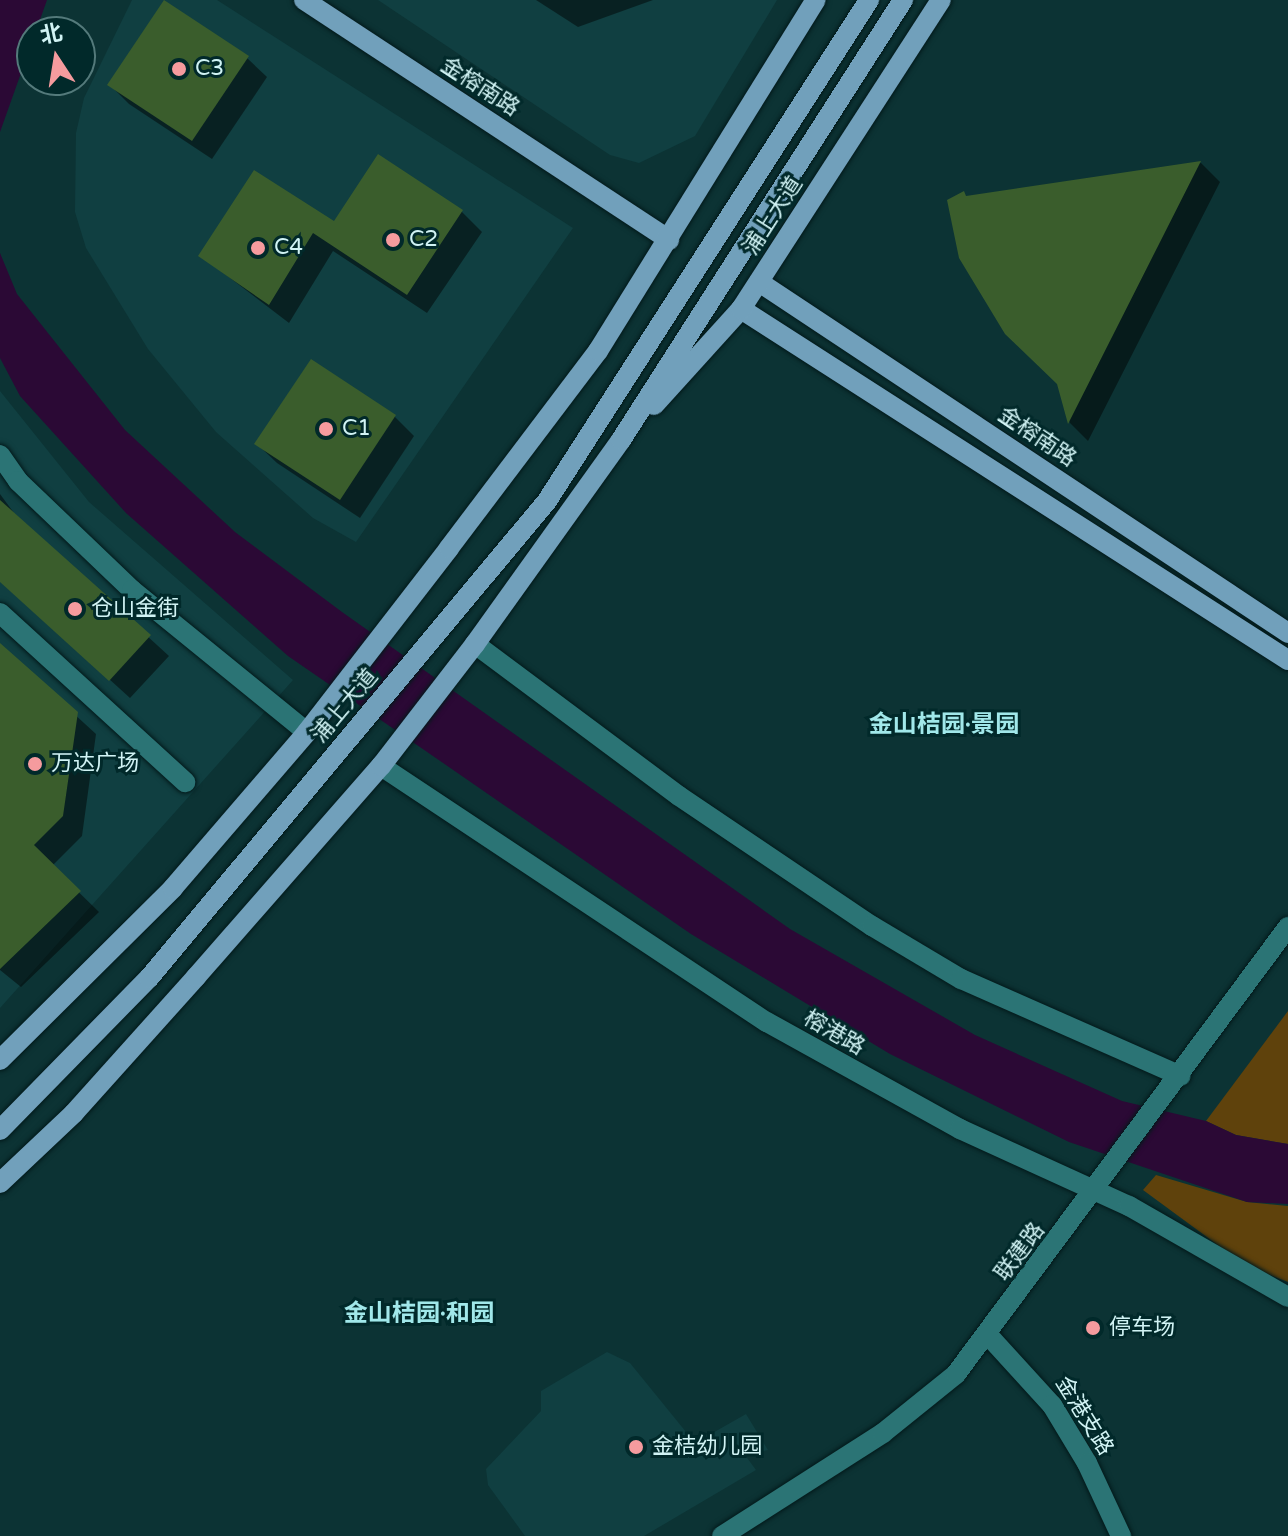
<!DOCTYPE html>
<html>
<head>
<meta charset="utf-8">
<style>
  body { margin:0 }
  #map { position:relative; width:1288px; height:1536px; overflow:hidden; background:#0c3334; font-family:"Varela Round","Noto Sans SC",sans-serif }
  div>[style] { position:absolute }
  .built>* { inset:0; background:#103f41 }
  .green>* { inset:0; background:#5f420c }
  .water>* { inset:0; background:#2b0935 }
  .shadow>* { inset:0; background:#0007 }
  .building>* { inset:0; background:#3a5d2c }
  .roads { filter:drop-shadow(0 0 2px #03191a) drop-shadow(0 0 2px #03191a) }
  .minor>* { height:20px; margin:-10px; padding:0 10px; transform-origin:10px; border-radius:10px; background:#2b7475 }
  .major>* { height:20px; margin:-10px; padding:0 10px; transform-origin:10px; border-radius:10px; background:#71a0bb }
  .dots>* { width:22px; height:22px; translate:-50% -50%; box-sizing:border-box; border:4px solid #01292a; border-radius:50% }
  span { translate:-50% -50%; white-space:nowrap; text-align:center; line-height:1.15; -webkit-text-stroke:6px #01292a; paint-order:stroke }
  .poi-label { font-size:22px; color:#d1f3f4 }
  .left { translate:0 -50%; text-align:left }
  .street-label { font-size:22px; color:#d1f3f4 }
  .neighbourhood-label { font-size:24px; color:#a1e8ea; font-weight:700 }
  .north { position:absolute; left:16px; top:16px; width:80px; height:80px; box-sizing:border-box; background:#01292a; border:2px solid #547a7b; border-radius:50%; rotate:348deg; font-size:22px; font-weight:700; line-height:32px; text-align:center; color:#d1f3f4 }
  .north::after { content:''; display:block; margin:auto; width:28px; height:36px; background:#f59b9e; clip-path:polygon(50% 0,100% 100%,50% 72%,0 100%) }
</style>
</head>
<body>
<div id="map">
  <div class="built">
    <i style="clip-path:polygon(132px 0,217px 0,573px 228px,356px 542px,313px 518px,216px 432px,148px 349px,86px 248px,75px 212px,76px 133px,84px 98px)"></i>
    <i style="clip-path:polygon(378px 0,777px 0,695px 136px,639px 163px,610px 155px)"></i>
    <i style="clip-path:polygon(0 391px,89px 502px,293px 680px,0 1008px)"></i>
    <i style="clip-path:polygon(607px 1352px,630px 1363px,695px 1443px,746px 1414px,768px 1450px,745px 1455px,756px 1470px,644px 1536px,525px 1536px,488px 1485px,486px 1469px,541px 1411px,541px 1391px)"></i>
  </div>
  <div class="green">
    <i style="clip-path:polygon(1288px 1011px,1288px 1144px,1236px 1135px,1206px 1121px)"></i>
    <i style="clip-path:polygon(1156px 1175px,1247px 1202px,1288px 1206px,1288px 1282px,1245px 1265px,1143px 1190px)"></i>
  </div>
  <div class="water">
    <i style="clip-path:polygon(0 0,47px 0,0 132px)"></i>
    <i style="clip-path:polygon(0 253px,17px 294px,125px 430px,235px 532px,342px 612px,790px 929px,975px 1035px,1122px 1101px,1206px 1121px,1236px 1135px,1288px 1144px,1288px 1204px,1247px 1202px,1069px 1142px,890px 1054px,691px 934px,288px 656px,126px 513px,20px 396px,0 358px)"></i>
  </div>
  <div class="shadow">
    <i style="clip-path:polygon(536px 0,653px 0,578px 27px)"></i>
    <i style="clip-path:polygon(247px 58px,267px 77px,212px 159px,129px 104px,110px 85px)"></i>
    <i style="clip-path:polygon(379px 157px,462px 212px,482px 232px,427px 313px,333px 251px,289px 323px,200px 255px,334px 224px)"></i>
    <i style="clip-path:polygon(1201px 163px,1220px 182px,1088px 441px,1070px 423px,1059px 384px,967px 198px)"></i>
    <i style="clip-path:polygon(312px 362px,395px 417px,414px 436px,360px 518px,277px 463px,257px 444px)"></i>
    <i style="clip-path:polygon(0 494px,17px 517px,169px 656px,130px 698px,0 580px)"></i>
    <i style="clip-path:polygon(0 646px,96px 734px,82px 836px,52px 866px,99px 912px,21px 987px,0 970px)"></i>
  </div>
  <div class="building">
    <i style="clip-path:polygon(164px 0,249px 56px,192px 141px,107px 85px)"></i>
    <i style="clip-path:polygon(378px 154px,463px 210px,407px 295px,313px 233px,269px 305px,198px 256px,254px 170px,334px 221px)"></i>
    <i style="clip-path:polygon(1201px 161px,1068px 424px,1057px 384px,1005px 334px,959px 258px,947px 200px,964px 191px,966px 196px)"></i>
    <i style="clip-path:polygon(311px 359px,396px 415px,340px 500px,254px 444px)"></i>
    <i style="clip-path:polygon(0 500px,151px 635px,109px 681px,0 582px)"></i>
    <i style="clip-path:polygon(0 643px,78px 712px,63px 816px,34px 845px,81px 891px,0 969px)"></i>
  </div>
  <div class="roads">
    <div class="minor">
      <i style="left:0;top:455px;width:32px;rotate:55deg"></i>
      <i style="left:18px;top:481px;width:158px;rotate:43.7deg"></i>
      <i style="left:132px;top:590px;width:225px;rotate:39.1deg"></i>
      <i style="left:0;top:613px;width:251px;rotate:42.4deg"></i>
      <i style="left:475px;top:644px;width:254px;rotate:36.7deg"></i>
      <i style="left:679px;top:796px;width:233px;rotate:34deg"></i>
      <i style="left:872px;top:926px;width:104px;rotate:30.8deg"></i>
      <i style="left:961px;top:979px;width:240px;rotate:23.8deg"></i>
      <i style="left:381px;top:766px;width:463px;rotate:33.6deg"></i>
      <i style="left:767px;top:1022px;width:221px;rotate:29deg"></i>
      <i style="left:960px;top:1129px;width:186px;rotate:24.5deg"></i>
      <i style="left:1129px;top:1206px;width:183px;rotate:29.8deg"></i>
      <i style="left:988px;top:1335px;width:95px;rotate:47.6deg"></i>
      <i style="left:1052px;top:1405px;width:68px;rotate:58.9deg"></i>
      <i style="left:1087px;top:1463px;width:81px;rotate:65deg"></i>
      <i style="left:722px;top:1536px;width:191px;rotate:-32.6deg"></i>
      <i style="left:883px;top:1433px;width:94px;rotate:-38.9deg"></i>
      <i style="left:956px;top:1374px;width:557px;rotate:-53.4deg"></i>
    </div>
    <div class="major">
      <i style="left:304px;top:0;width:437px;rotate:33.3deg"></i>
      <i style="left:759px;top:282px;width:635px;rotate:33.56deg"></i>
      <i style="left:741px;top:309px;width:650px;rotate:32.69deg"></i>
      <i style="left:654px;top:405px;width:130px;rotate:-47.8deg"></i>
      <i style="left:741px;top:309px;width:368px;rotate:-57.1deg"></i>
      <i style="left:0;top:1060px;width:244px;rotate:-44.8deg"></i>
      <i style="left:173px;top:888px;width:206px;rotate:-49.3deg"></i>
      <i style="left:307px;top:732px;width:232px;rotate:-52.3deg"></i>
      <i style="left:449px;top:548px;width:247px;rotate:-52.9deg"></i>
      <i style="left:598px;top:351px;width:413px;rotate:-58.2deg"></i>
      <i style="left:0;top:1130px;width:213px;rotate:-45.6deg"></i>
      <i style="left:149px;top:978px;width:621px;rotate:-50.16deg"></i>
      <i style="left:547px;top:501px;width:596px;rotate:-57.27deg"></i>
      <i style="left:0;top:1183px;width:102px;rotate:-43.4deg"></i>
      <i style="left:74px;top:1113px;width:183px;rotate:-48.1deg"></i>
      <i style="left:196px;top:977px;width:281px;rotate:-48.8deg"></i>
      <i style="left:381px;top:766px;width:154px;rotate:-52.4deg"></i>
      <i style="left:475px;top:644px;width:251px;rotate:-54.4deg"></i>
      <i style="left:621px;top:440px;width:523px;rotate:-57.34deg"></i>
    </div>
  </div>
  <div class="dots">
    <i style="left:179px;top:69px;background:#f59b9e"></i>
    <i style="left:393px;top:240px;background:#f59b9e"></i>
    <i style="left:258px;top:248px;background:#f59b9e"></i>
    <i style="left:326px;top:429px;background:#f59b9e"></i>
    <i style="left:75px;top:609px;background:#f59b9e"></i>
    <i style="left:35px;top:764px;background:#f59b9e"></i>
    <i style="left:1093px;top:1328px;background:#f59b9e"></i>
    <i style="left:636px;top:1447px;background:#f59b9e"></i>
  </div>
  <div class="poi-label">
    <span class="left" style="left:195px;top:69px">C3</span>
    <span class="left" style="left:409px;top:240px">C2</span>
    <span class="left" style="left:274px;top:248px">C4</span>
    <span class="left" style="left:342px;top:429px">C1</span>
    <span class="left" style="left:91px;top:609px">仓山金街</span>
    <span class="left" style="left:51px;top:764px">万达广场</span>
    <span class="left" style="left:1109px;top:1328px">停车场</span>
    <span class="left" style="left:652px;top:1447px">金桔幼儿园</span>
  </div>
  <div class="street-label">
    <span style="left:480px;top:87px;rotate:33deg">金榕南路</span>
    <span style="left:773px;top:216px;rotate:-57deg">浦上大道</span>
    <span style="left:1037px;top:437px;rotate:34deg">金榕南路</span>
    <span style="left:345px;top:706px;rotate:-50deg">浦上大道</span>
    <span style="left:834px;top:1033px;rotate:30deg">榕港路</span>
    <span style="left:1020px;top:1252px;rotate:-53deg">联建路</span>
    <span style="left:1084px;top:1416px;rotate:58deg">金港支路</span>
  </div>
  <div class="neighbourhood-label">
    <span style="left:944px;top:725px">金山桔园·景园</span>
    <span style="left:419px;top:1314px">金山桔园·和园</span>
  </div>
  <div class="north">北</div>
</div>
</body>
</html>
